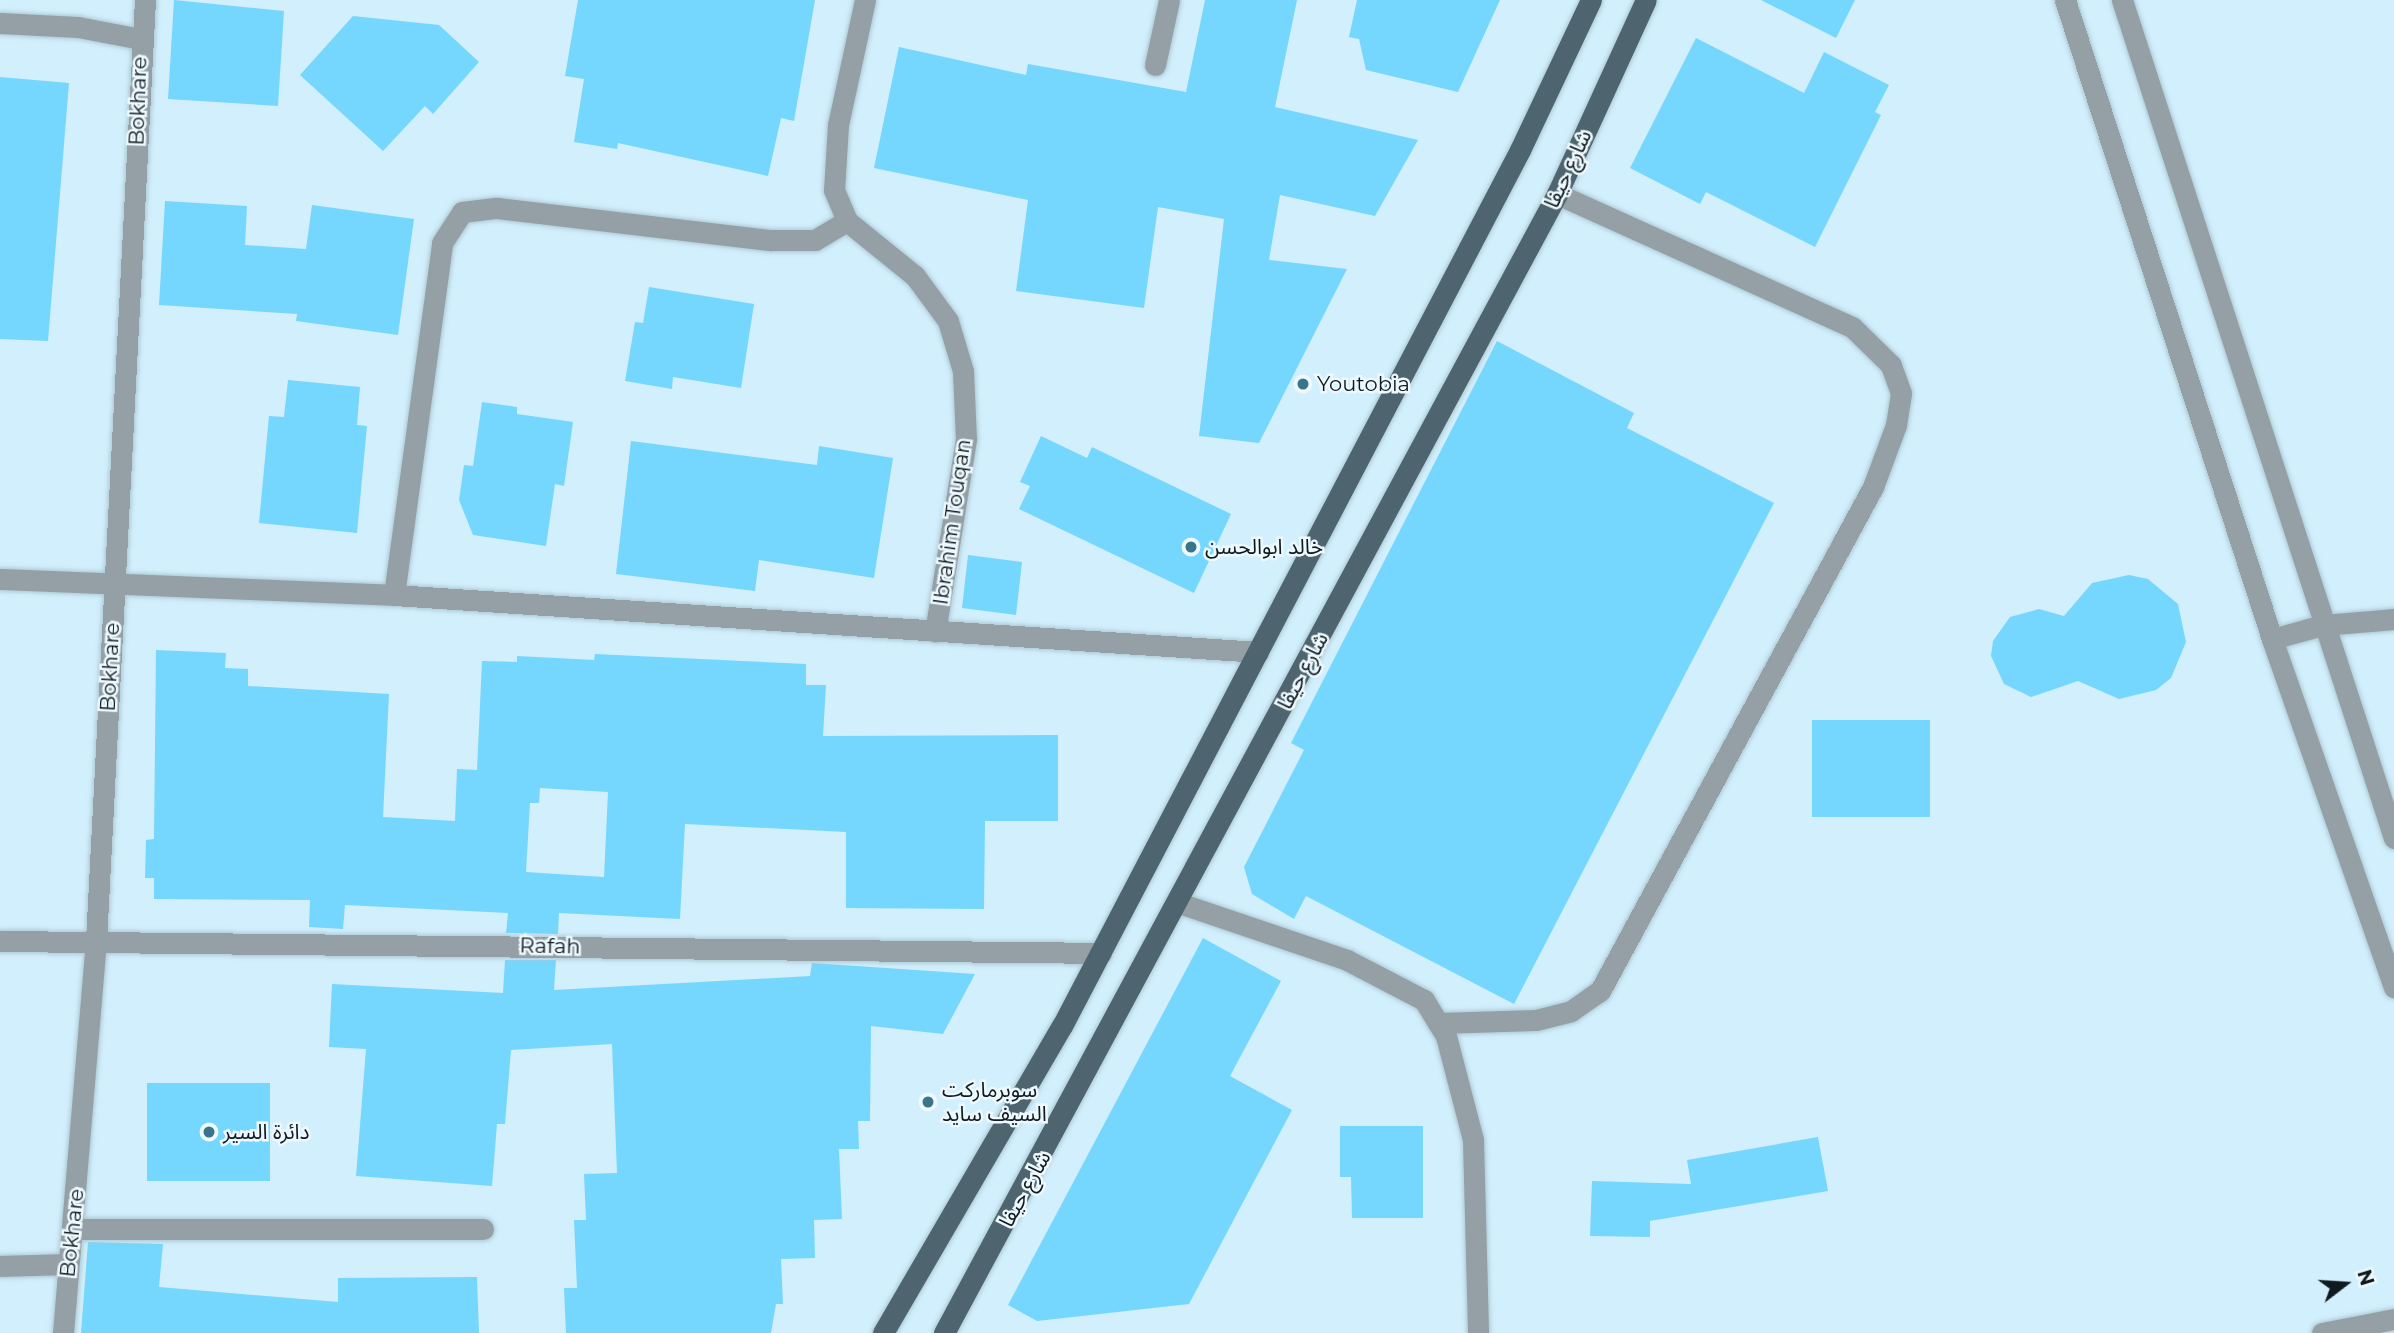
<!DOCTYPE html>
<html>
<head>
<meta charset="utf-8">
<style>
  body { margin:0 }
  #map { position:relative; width:2394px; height:1333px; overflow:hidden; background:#d1effc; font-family:Montserrat,"Noto Sans Arabic",sans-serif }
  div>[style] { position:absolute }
  .building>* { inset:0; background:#75d6fe }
  .roads { filter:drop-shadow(0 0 2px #aec9d4) drop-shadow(0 0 2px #aec9d4) }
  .minor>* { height:21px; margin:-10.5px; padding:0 10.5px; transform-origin:10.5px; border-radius:10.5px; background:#94a0a6 }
  .major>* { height:21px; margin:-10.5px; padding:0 10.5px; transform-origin:10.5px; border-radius:10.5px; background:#4e646e }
  .dots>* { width:19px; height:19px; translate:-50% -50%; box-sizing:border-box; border:4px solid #edf9fe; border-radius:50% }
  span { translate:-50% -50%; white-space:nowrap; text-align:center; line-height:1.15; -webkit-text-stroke:5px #edf9fe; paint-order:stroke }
  .street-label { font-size:21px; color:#101b20 }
  .poi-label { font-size:21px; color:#101b20 }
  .left { translate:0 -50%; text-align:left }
  .north { position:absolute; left:2310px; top:1249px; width:70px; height:70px; -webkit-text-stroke:5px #edf9fe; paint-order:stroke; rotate:73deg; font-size:19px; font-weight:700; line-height:28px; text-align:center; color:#101b20 }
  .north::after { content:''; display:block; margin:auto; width:24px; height:32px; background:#101b20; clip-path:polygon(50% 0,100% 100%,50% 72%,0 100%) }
</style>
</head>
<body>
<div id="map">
  <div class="building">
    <i style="clip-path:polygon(174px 0,284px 11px,278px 106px,168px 99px)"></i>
    <i style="clip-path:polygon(578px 0,815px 0,794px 121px,781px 118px,768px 176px,618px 143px,617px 149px,574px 142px,584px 79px,565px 76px)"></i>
    <i style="clip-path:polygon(1205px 0,1297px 0,1275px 107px,1418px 140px,1375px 216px,1280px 195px,1269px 260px,1347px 269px,1259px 443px,1199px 436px,1224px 219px,1158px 207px,1144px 308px,1016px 291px,1028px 200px,874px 168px,899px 47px,1026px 75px,1028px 64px,1186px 92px)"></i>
    <i style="clip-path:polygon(1357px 0,1500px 0,1458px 92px,1366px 70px,1359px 39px,1349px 37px)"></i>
    <i style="clip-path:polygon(1761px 0,1855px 0,1836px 38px)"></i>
    <i style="clip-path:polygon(353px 16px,439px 25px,479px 62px,433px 114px,425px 106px,383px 151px,300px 75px)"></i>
    <i style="clip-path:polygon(1696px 38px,1804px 93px,1824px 52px,1889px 85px,1875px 112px,1881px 115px,1815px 247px,1706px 192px,1700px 204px,1630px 168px)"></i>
    <i style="clip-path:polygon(0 77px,69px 83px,48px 341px,0 339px)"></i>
    <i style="clip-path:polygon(165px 201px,247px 206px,245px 245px,306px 249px,312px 205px,414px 219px,398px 335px,296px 321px,297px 314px,159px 305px)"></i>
    <i style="clip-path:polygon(649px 287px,754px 304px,741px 388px,673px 377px,672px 389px,625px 381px,635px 322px,643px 323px)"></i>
    <i style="clip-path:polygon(1497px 341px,1634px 413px,1627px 428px,1774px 503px,1514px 1004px,1306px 896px,1294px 919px,1252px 894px,1244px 867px,1304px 750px,1291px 743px)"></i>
    <i style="clip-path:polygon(288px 380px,360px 387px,357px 425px,367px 426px,357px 533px,259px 523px,269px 416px,284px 417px)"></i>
    <i style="clip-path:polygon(482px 402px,517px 407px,517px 414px,573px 422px,564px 486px,555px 484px,546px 546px,473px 535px,459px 500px,464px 465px,473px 466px)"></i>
    <i style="clip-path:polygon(1041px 436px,1087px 458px,1092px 447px,1231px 514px,1194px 593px,1019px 509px,1030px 486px,1020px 482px)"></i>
    <i style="clip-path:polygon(631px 441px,817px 465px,819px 446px,893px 458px,874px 578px,759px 560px,755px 591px,616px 574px)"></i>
    <i style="clip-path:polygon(968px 555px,1022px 562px,1016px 615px,962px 608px)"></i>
    <i style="clip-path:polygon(2129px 575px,2148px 579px,2178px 604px,2186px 642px,2171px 678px,2156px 690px,2119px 699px,2078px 681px,2031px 697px,2004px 684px,1991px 656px,1993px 641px,2010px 617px,2039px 609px,2064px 616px,2092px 583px)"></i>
    <i style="clip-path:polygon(evenodd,156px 650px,226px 653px,225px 668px,248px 669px,248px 686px,389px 694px,383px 817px,455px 821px,457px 769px,477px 770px,482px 661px,517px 662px,517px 656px,594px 660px,595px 654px,806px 664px,806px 685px,826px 685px,823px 736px,1058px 735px,1058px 821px,985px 821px,984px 909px,846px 908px,846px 832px,685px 824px,680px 919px,559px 913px,558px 934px,506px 933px,508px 913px,345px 905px,343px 929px,309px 927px,310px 900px,154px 899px,154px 878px,145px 878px,146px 840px,154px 839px,156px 650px,540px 788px,608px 792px,604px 877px,526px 872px,530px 803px,539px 803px,540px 788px)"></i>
    <i style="clip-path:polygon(1812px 720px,1930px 720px,1930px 817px,1812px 817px)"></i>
    <i style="clip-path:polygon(1203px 938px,1281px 981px,1230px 1076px,1292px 1110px,1189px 1304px,1037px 1321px,1008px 1305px)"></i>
    <i style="clip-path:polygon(505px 960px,556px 960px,554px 990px,810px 976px,812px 963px,975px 974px,943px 1034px,871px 1026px,870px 1121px,858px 1121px,859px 1149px,839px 1149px,842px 1219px,814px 1220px,815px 1258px,781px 1259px,783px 1304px,776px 1304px,771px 1333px,566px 1333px,564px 1288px,577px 1288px,574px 1220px,586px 1220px,584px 1174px,617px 1173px,612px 1044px,511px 1050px,505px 1124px,497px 1124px,492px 1186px,356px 1176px,366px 1049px,329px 1047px,332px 984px,503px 993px)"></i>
    <i style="clip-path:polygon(147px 1083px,270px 1083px,270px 1181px,147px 1181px)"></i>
    <i style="clip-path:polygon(1340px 1126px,1423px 1126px,1423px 1218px,1352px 1218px,1351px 1177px,1340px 1177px)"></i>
    <i style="clip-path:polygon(1818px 1137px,1828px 1191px,1650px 1221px,1650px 1237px,1590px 1236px,1592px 1181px,1691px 1184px,1687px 1160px)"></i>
    <i style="clip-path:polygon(88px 1242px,163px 1244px,159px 1287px,338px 1302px,338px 1278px,477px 1277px,479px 1333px,81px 1333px)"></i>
  </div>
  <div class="roads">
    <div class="minor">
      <i style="left:865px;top:0;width:128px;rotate:102.2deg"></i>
      <i style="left:838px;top:125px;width:65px;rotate:93.5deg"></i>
      <i style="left:834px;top:190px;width:34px;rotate:67deg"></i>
      <i style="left:847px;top:221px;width:87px;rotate:39deg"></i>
      <i style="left:915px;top:276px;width:56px;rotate:53.7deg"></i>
      <i style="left:948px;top:321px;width:52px;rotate:73.3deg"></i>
      <i style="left:963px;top:371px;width:68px;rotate:87.5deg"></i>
      <i style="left:966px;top:439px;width:195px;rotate:99.1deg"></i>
      <i style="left:2065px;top:0;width:672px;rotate:72.05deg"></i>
      <i style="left:2272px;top:639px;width:369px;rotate:70.7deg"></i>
      <i style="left:2122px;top:0;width:881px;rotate:72.02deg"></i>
      <i style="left:0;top:23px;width:78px;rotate:2.9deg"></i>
      <i style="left:78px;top:27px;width:64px;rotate:10.8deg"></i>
      <i style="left:1155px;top:65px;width:66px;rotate:-77.8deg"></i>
      <i style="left:0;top:579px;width:394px;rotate:2.3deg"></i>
      <i style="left:394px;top:595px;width:866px;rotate:3.77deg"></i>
      <i style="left:394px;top:595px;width:355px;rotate:-82.2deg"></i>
      <i style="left:442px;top:243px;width:37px;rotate:-57deg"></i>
      <i style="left:462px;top:212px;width:35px;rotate:-7deg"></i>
      <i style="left:497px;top:208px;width:276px;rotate:6.7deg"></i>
      <i style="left:771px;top:240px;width:44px"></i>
      <i style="left:815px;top:240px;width:37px;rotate:-31deg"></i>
      <i style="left:2272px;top:639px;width:53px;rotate:-15.4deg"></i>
      <i style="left:2323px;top:625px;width:71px;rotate:-4.8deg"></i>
      <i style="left:1179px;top:903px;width:177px;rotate:18.7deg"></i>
      <i style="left:1347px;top:960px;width:87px;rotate:27.5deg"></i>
      <i style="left:1424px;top:1000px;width:42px;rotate:58.6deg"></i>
      <i style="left:1446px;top:1036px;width:107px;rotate:75.4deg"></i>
      <i style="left:1473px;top:1140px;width:193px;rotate:88.5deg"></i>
      <i style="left:0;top:941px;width:1101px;rotate:0.62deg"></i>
      <i style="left:1438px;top:1023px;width:98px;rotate:-1.8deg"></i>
      <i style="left:1536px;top:1020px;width:36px;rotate:-14deg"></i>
      <i style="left:1571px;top:1011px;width:35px;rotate:-35deg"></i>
      <i style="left:1600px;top:991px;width:573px;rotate:-61.56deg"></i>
      <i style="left:1873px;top:487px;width:66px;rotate:-69.6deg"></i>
      <i style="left:1896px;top:425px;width:32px;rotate:-81deg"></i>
      <i style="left:1901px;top:393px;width:30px;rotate:-110deg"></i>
      <i style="left:1891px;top:365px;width:54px;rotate:-135.7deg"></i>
      <i style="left:1852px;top:327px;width:324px;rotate:-155.7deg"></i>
      <i style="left:73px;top:1229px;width:410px"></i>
      <i style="left:0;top:1266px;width:68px;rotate:-1.7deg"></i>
      <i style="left:63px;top:1333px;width:393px;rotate:-85.2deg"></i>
      <i style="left:96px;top:941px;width:942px;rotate:-87.02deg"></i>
      <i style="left:2322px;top:1333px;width:73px;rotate:-11deg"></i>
    </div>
    <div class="major">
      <i style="left:883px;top:1333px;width:355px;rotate:-59.8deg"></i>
      <i style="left:1062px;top:1026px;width:989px;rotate:-62.4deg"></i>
      <i style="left:1520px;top:150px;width:166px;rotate:-64.7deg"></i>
      <i style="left:944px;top:1333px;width:1293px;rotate:-61.71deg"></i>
      <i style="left:1557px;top:194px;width:213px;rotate:-65.4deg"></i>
    </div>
  </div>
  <div class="dots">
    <i style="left:1303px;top:384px;background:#39748c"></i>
    <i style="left:1191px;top:547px;background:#39748c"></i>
    <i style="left:928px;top:1102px;background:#39748c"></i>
    <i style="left:209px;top:1132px;background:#39748c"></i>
  </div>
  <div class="street-label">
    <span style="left:138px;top:101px;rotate:-88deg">Bokhare</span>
    <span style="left:1568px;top:169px;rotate:-65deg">شارع حيفا</span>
    <span style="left:952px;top:522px;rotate:-82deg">Ibrahim Touqan</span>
    <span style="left:110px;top:667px;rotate:-87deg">Bokhare</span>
    <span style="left:1303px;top:671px;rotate:-62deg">شارع حيفا</span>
    <span style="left:550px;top:946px;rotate:1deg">Rafah</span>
    <span style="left:1025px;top:1189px;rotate:-61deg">شارع حيفا</span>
    <span style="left:72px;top:1233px;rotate:-84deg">Bokhare</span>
  </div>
  <div class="poi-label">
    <span class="left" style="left:1317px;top:384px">Youtobia</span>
    <span class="left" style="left:1205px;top:547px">خالد ابوالحسن</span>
    <span class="left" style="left:942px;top:1102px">سوبرماركت<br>السيف سايد</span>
    <span class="left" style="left:223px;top:1132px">دائرة السير</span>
  </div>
  <div class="north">N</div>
</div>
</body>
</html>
